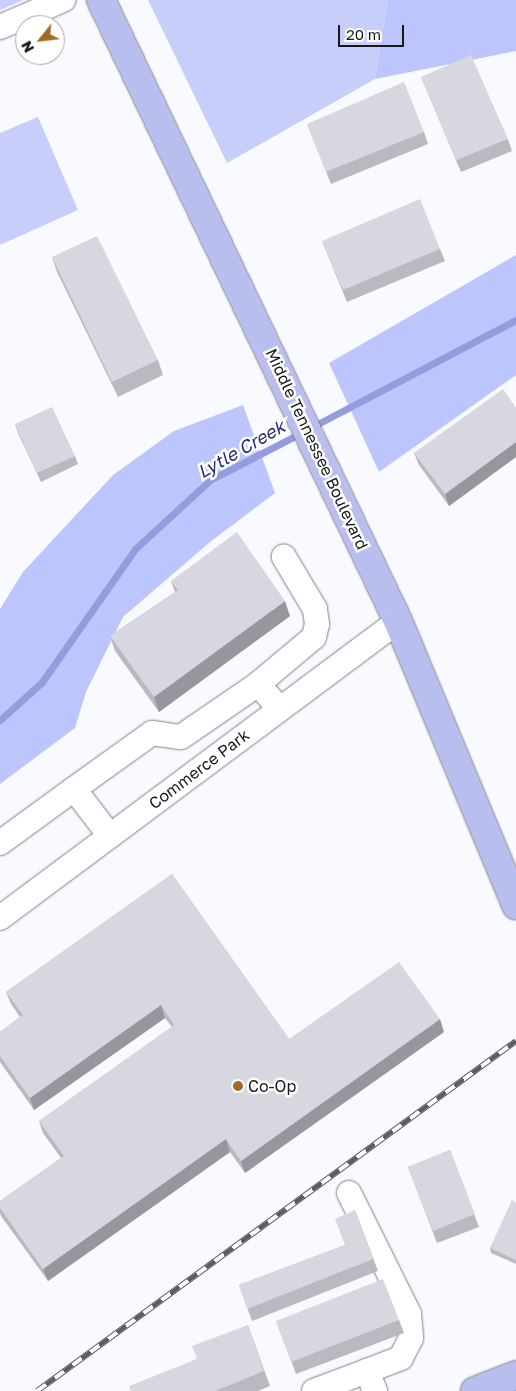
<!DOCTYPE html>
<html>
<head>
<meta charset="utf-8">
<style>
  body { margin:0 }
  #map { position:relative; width:516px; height:1391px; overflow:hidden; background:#f9faff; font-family:"Golos Text",sans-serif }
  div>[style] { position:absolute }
  .green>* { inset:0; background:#c6cef9 }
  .forest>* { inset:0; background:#bcc6fc }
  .stream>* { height:7px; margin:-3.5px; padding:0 3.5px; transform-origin:3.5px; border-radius:3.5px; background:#939dde }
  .roads { filter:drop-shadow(0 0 1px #818289) drop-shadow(0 0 1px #818289) }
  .minor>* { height:24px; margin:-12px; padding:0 12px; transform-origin:12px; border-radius:12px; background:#fff }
  .major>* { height:28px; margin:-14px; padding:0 14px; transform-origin:14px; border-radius:14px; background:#b8bfee }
  .rail>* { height:5.5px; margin-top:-2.75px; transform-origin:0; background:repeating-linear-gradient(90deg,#fff 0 11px,#5b5c5f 0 22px); box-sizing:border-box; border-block:1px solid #5b5c5f }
  .wall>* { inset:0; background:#b9bac0 }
  .shaded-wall>* { inset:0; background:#96979c }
  .building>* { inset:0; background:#d7d8df }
  .dots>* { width:14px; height:14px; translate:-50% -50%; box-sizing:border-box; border:2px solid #fff; border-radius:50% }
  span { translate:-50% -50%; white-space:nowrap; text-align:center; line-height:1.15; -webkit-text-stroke:5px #fff; paint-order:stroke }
  .street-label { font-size:16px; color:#17181a }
  .poi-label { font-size:16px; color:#17181a }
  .left { translate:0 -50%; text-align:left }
  .water-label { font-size:18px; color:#2a2b76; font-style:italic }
  .north { position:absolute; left:15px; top:15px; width:50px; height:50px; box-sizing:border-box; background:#fff; border:1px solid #a2a3a3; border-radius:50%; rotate:241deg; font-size:14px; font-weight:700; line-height:20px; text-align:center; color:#17181a }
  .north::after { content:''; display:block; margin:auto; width:18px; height:22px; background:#a26a27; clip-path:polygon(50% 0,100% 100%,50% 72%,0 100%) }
  .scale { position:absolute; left:338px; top:25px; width:66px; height:22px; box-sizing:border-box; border:2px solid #17181a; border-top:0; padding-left:6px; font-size:15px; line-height:18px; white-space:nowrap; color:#17181a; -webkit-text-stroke:4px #fff; paint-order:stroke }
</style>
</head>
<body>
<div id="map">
  <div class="green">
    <i style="clip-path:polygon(0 0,23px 0,0 10px)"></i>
    <i style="clip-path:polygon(148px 0,388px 0,375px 79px,227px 163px)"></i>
    <i style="clip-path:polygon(38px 117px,78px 210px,0 245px,0 133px)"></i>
  </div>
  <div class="forest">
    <i style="clip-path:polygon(388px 0,516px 0,516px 51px,375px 79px)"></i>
    <i style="clip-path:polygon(516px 255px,516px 375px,379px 472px,329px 363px)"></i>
    <i style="clip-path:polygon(243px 405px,275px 493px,210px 542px,123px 617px,86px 692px,75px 728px,0 784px,0 609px,23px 572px,113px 475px,174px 431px)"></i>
  </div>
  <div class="stream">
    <i style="left:310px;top:428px;width:233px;rotate:-27.7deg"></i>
    <i style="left:0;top:720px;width:57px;rotate:-42.1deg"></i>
    <i style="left:42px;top:682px;width:162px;rotate:-55deg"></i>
    <i style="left:135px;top:549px;width:102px;rotate:-42.6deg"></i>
    <i style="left:210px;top:480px;width:102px;rotate:-27.3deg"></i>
  </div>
  <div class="roads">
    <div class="minor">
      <i style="left:0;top:27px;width:69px;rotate:-23.2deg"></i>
      <i style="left:258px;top:684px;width:73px;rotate:-40deg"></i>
      <i style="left:314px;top:637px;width:13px;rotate:-77deg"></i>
      <i style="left:317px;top:624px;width:15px;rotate:-98deg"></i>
      <i style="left:315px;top:609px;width:61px;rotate:-120.8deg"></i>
      <i style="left:74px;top:789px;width:96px;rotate:-35.7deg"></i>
      <i style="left:152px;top:733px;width:29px;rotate:8deg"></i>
      <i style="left:181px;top:737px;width:93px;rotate:-34.5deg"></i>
      <i style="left:258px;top:684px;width:33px;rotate:49deg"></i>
      <i style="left:0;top:843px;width:92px;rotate:-36.1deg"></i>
      <i style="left:74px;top:789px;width:59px;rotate:52.5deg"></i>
      <i style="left:0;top:918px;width:497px;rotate:-36.7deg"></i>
      <i style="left:349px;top:1193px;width:135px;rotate:63.6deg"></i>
      <i style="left:409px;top:1314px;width:24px;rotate:85deg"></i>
      <i style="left:411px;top:1338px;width:22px;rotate:117deg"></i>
      <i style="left:401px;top:1358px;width:36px;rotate:159deg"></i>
      <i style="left:367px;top:1371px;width:22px;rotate:68deg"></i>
      <i style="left:314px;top:1391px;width:57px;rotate:-20.7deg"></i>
    </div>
    <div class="major">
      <i style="left:101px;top:0;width:688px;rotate:64.44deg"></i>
      <i style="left:398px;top:621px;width:308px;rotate:67.4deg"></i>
      <i style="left:475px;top:1391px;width:44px;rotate:-21.3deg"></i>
    </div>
  </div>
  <div class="rail">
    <i style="left:37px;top:1391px;width:593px;rotate:-36.16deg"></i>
  </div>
  <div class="wall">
    <i style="clip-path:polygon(421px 77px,508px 139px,512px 151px,461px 172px)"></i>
    <i style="clip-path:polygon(307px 124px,424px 132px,428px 144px,331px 184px)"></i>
    <i style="clip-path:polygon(322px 241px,440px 249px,445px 261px,347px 302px)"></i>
    <i style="clip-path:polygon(52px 257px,158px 360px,163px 375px,118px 397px,57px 272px)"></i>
    <i style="clip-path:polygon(516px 408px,516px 457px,449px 506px,419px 465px,414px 453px)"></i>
    <i style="clip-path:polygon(15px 424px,75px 456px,78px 464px,41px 482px,18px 433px)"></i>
    <i style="clip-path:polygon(171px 581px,290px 616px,159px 712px,115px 651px,110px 636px,175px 592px)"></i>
    <i style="clip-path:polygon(172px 874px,289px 1039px,444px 1032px,245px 1173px,230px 1152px,48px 1281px,1px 1216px,0 1213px,0 1201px,61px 1158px,43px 1133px,39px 1121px,172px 1027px,165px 1018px,34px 1110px,0 1062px,0 1032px,20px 1017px,11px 1004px,6px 992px)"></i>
    <i style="clip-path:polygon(450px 1150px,479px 1227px,437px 1243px,408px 1167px)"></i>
    <i style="clip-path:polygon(516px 1203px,516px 1264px,491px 1253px,490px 1248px)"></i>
    <i style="clip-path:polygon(355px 1210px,378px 1271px,252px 1321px,239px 1285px,345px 1245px)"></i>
    <i style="clip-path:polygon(399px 1320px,404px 1333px,296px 1374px,276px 1321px)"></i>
    <i style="clip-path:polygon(248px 1325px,270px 1386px,258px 1391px,131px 1391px,197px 1359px)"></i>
  </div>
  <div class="shaded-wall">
    <i style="clip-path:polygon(516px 442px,516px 457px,449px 506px,445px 494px)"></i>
    <i style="clip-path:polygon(285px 601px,290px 616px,159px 712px,154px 697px)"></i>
    <i style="clip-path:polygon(161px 1005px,165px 1018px,34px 1110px,30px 1098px)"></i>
    <i style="clip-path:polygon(440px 1019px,444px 1032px,245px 1173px,241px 1161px)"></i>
    <i style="clip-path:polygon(226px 1139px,230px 1152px,48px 1281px,43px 1269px)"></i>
  </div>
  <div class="building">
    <i style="clip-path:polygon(471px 55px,508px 139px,456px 160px,421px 77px)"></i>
    <i style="clip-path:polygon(404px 82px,424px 132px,326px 172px,307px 124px)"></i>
    <i style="clip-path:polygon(420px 199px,440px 249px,343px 290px,322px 241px)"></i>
    <i style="clip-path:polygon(97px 236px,158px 360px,112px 382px,52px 257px)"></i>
    <i style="clip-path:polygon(503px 389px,516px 408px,516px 442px,445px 494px,414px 453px)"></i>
    <i style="clip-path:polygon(52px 407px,75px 456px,37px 473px,15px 424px)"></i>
    <i style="clip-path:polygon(237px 532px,285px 601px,154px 697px,110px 636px,178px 590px,171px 581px)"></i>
    <i style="clip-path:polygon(172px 874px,289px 1039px,399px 962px,440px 1019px,241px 1161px,226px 1139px,43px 1269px,0 1208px,0 1201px,64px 1156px,39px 1121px,174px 1025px,161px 1005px,30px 1098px,0 1056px,0 1032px,23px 1015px,6px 992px)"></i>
    <i style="clip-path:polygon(450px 1150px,475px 1214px,433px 1231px,408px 1167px)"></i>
    <i style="clip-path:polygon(512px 1200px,516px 1203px,516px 1260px,490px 1248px)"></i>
    <i style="clip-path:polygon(355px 1210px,373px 1259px,247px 1309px,239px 1285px,345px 1245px,335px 1219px)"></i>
    <i style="clip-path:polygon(383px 1279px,399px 1320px,291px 1362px,276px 1321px)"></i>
    <i style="clip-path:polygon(248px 1325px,264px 1371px,215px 1391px,131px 1391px,129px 1386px,197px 1359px,192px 1346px)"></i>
  </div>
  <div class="dots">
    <i style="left:238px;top:1086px;background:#a26a27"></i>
  </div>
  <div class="street-label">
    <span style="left:317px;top:449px;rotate:65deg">Middle Tennessee Boulevard</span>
    <span style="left:199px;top:769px;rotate:-37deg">Commerce Park</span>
  </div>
  <div class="poi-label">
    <span class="left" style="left:248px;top:1086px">Co-Op</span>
  </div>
  <div class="water-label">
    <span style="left:241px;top:449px;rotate:-30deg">Lytle Creek</span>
  </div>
  <div class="north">N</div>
  <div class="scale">20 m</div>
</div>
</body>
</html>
